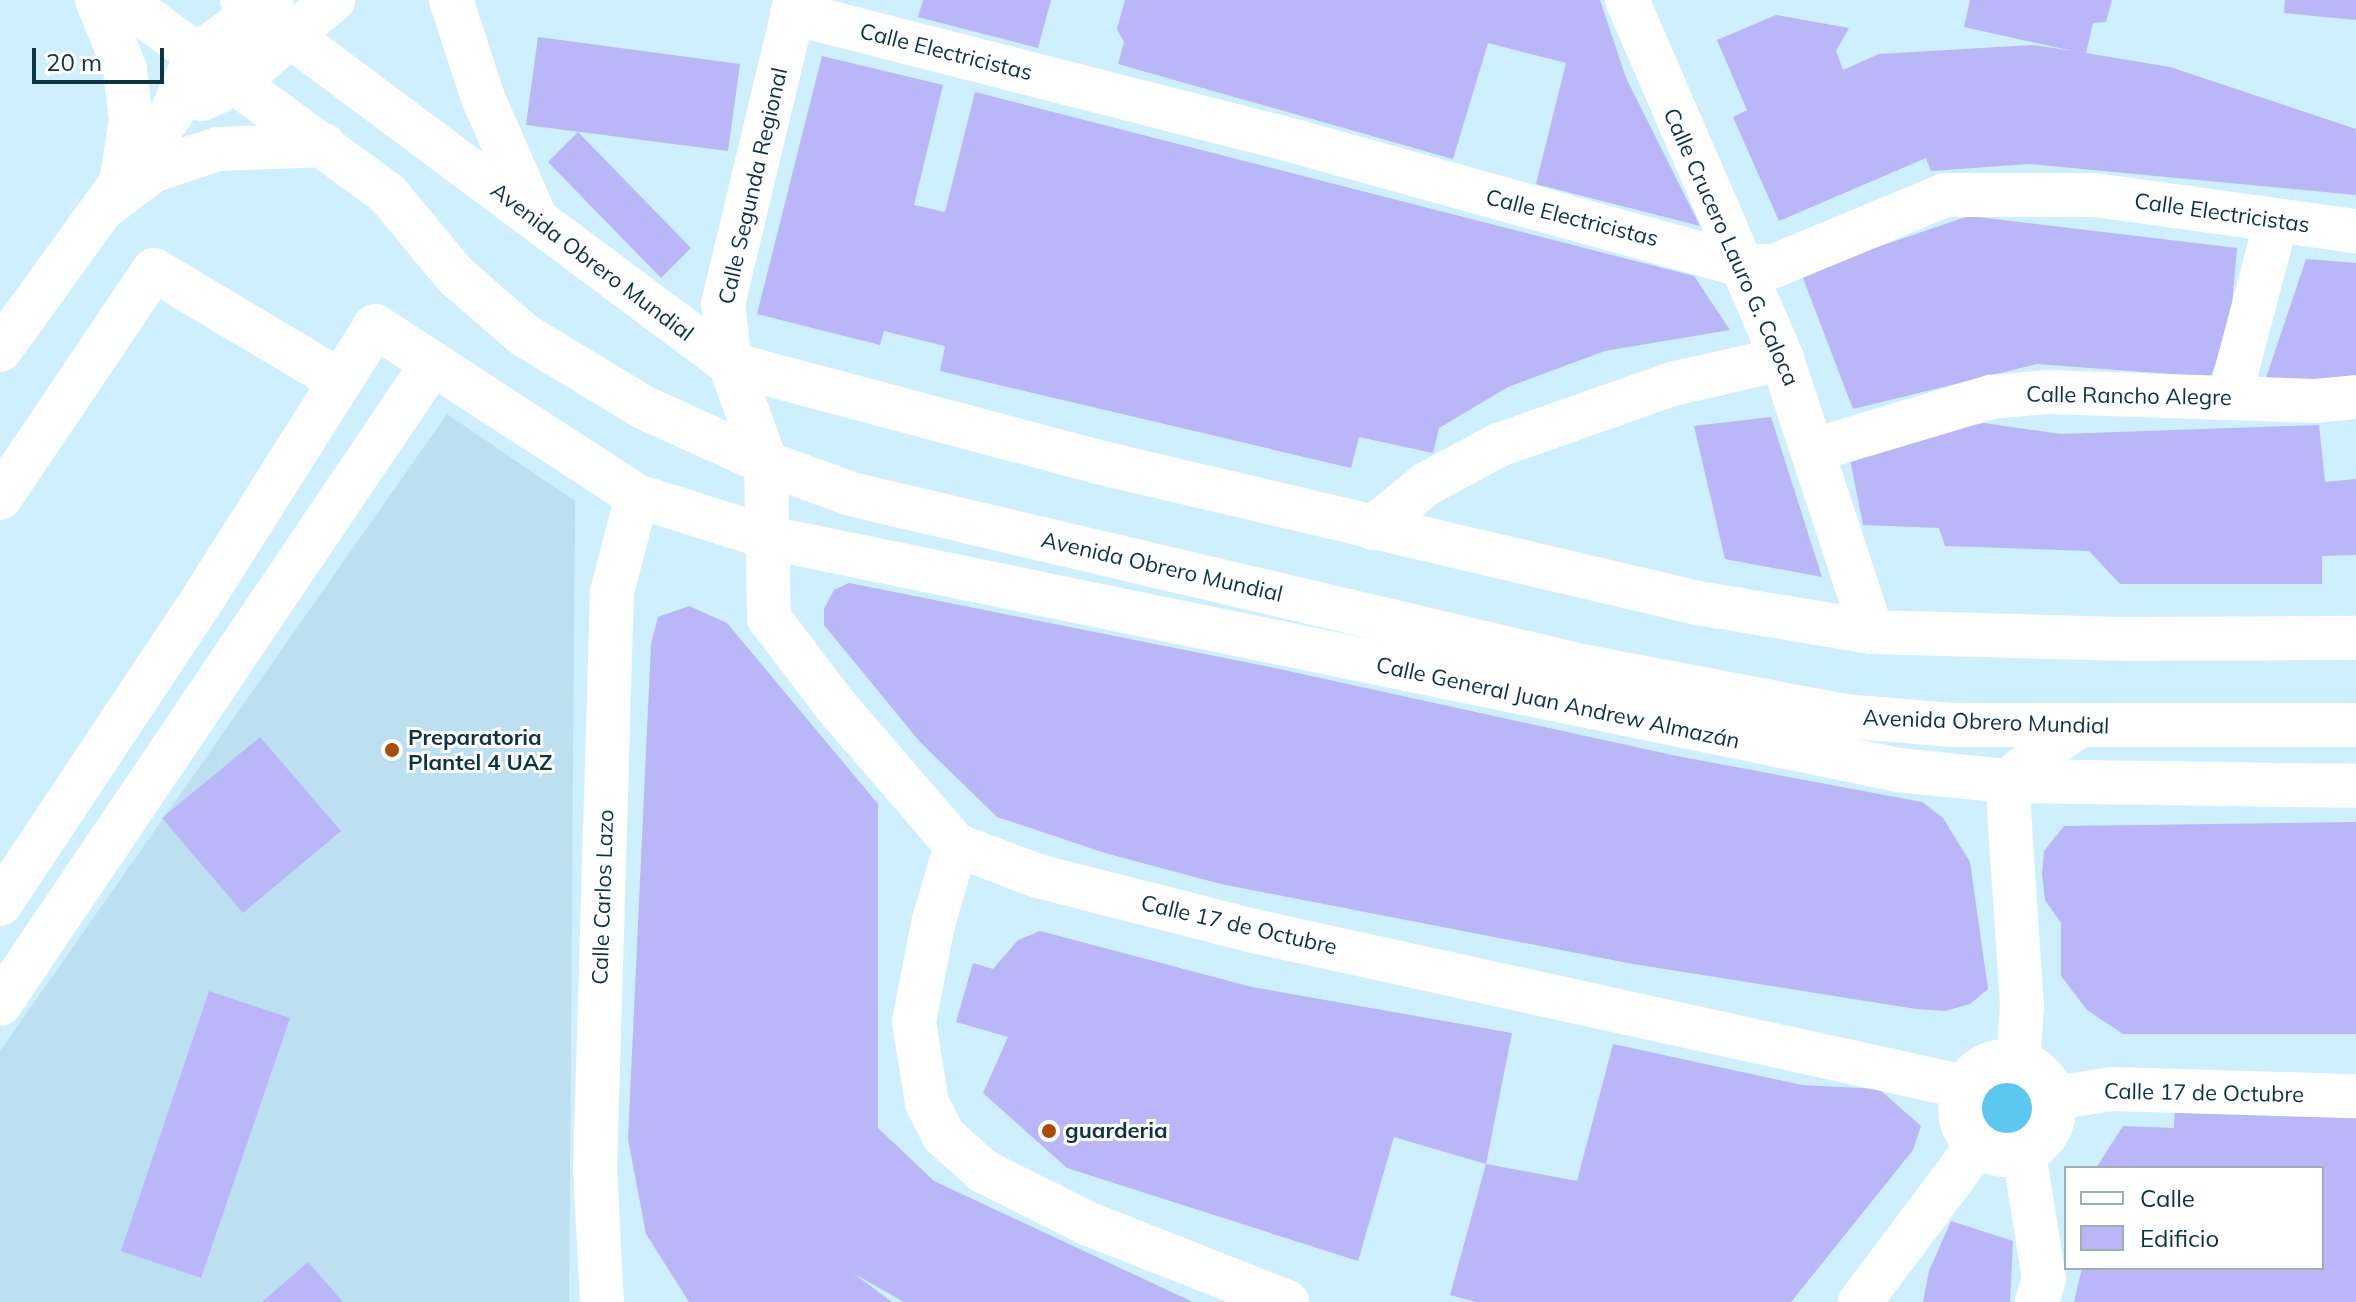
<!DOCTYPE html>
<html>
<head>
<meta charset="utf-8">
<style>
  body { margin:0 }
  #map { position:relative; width:2356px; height:1302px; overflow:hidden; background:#ceeffd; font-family:Mulish,sans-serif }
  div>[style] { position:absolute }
  .built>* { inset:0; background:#bce0f0 }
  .water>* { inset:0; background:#5cc8f1 }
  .round { border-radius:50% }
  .building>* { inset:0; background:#bab7f8 }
  .minor>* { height:44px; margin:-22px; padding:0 22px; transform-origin:22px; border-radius:22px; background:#fff }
  .minor>.ring { margin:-22px; padding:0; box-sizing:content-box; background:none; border:44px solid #fff; border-radius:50% }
  .major>* { height:44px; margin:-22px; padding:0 22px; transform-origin:22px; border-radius:22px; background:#fff }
  .dots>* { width:22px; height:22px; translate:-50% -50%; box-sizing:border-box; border:4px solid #fff; border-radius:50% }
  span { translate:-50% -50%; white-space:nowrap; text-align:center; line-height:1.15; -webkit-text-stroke:6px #fff; paint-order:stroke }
  .street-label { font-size:22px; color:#0d3443 }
  .poi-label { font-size:22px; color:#0d3443; font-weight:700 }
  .left { translate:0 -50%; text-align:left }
  .legend { position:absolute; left:2064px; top:1166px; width:260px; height:104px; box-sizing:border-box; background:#fff; border:2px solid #9eaeb4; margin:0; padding:10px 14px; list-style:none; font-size:24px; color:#0d3443 }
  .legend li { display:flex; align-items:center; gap:16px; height:40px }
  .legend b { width:40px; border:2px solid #9eaeb4 }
  .scale { position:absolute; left:32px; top:48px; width:132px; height:36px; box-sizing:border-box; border:4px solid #0d3443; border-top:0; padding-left:10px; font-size:24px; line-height:28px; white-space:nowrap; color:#0d3443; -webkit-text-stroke:6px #fff; paint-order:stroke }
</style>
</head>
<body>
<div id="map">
  <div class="built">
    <i style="clip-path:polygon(447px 414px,575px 501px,569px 1302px,0 1302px,0 1051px)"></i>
  </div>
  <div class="water">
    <i class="round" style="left:1979px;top:1077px;width:60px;height:60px"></i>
  </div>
  <div class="building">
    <i style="clip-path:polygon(923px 0,1051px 0,1038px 48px,918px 17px)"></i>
    <i style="clip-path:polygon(1125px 0,1600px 0,1626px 78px,1700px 226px,1536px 184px,1566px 63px,1488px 43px,1453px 159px,1118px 64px,1124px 42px,1117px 29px)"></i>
    <i style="clip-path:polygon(1970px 0,2112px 0,2106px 22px,2093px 23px,2086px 53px,2170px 67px,2356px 129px,2356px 195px,2029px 164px,1931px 171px,1926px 158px,1779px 221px,1733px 117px,1747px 110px,1717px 40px,1776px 15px,1849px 28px,1836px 51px,1843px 70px,1879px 54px,2033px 45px,2073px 51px,1964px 27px)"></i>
    <i style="clip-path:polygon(2285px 0,2356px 0,2356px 20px,2284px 13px)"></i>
    <i style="clip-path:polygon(538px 37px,740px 64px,728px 151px,526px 125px)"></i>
    <i style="clip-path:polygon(822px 56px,943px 85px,914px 205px,945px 212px,975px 92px,1694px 276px,1730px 330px,1605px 351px,1508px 387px,1439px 428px,1433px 453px,1359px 437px,1351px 468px,940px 371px,945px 346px,884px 331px,880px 345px,757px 314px)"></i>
    <i style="clip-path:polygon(578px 132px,691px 248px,661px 278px,548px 162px)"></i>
    <i style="clip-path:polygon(1969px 216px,2237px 248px,2231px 317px,2211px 377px,2037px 364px,1853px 409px,1801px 273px)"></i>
    <i style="clip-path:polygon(2306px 259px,2356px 263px,2356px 375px,2343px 381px,2265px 381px)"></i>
    <i style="clip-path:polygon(1771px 417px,1822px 577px,1725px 559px,1694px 426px)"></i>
    <i style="clip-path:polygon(1984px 423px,2061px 434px,2319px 425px,2325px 482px,2356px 479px,2356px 555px,2322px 556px,2322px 584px,2120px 584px,2089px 551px,1945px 546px,1939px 528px,1863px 525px,1848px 449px)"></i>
    <i style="clip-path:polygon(849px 583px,1265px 666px,1677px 756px,1922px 802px,1943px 818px,1970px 862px,1988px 989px,1970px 1004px,1945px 1011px,1916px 1009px,1633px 964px,1221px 884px,1105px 853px,997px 817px,920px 742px,824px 625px,824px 609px,834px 590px)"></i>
    <i style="clip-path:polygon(689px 606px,727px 623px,878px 804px,878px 1128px,934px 1181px,1193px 1302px,904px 1302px,853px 1273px,892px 1302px,689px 1302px,646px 1234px,628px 1139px,651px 644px,658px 617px)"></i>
    <i style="clip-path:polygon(260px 737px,341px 831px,243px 913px,162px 818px)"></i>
    <i style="clip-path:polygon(2356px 822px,2356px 1034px,2123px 1034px,2087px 1010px,2061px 976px,2061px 923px,2045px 900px,2042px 874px,2044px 851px,2064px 826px)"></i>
    <i style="clip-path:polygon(1040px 931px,1252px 987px,1512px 1033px,1486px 1164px,1394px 1137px,1358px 1261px,1067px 1168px,983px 1093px,1008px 1037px,956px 1022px,973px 963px,993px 969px,1018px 940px)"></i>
    <i style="clip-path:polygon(209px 991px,290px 1018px,201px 1278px,121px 1251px)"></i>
    <i style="clip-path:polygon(1613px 1044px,1802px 1085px,1879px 1089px,1921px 1126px,1913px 1150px,1791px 1302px,1476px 1302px,1450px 1295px,1486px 1164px,1577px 1181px)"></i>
    <i style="clip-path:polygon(2175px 1103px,2356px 1111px,2356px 1302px,2074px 1302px,2082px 1268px,2322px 1268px,2322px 1168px,2096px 1168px,2123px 1126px,2174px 1128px)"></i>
    <i style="clip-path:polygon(1951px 1221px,2013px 1241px,2010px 1302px,1923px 1302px,1929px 1271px)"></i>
    <i style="clip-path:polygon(308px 1262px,343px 1302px,262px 1302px)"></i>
  </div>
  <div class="minor">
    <i style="left:796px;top:0;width:312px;rotate:103.5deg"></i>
    <i style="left:723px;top:303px;width:61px;rotate:83.5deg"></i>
    <i style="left:730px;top:364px;width:105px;rotate:70deg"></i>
    <i style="left:766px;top:463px;width:155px;rotate:88.9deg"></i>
    <i style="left:769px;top:618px;width:109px;rotate:52.8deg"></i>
    <i style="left:835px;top:705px;width:185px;rotate:49.2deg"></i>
    <i style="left:956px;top:845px;width:88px;rotate:20.7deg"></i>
    <i style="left:1038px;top:876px;width:223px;rotate:14.3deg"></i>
    <i style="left:1254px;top:931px;width:728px;rotate:12.38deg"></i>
    <i style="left:1627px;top:0;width:391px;rotate:66.6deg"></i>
    <i style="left:1782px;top:359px;width:287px;rotate:71.8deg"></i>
    <i style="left:792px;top:13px;width:499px;rotate:14.3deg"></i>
    <i style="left:1276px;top:136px;width:486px;rotate:15.5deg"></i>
    <i style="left:1744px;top:266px;width:30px"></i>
    <i style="left:1774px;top:266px;width:185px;rotate:-22.5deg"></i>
    <i style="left:1945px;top:195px;width:150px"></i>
    <i style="left:2095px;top:195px;width:263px;rotate:7.9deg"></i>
    <i style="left:202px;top:99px;width:35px;rotate:-25deg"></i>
    <i style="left:234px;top:84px;width:130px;rotate:-40.3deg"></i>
    <i style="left:0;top:350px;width:294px;rotate:-54.1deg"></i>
    <i style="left:172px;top:112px;width:61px;rotate:-66.8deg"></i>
    <i style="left:196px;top:56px;width:94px;rotate:-36.4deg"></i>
    <i style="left:2230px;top:396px;width:180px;rotate:-75.2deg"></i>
    <i style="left:1814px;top:450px;width:185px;rotate:-16.7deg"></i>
    <i style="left:1991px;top:397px;width:57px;rotate:-5deg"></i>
    <i style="left:2048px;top:392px;width:268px;rotate:1.9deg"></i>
    <i style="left:2316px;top:401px;width:40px;rotate:-5.7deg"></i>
    <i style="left:0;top:498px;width:275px;rotate:-56deg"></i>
    <i style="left:154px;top:270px;width:217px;rotate:30.8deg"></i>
    <i style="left:1373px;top:528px;width:69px;rotate:-39.7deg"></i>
    <i style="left:1426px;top:484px;width:83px;rotate:-28.1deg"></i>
    <i style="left:1499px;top:445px;width:183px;rotate:-19.4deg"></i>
    <i style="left:1672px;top:384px;width:113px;rotate:-12.8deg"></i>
    <i style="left:956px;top:845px;width:82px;rotate:106.2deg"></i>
    <i style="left:933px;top:924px;width:100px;rotate:101deg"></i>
    <i style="left:914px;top:1022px;width:82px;rotate:80.9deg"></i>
    <i style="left:927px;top:1103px;width:37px;rotate:63deg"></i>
    <i style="left:944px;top:1136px;width:52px;rotate:41.9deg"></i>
    <i style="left:983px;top:1171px;width:119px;rotate:26.6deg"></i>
    <i style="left:1089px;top:1224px;width:213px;rotate:21.5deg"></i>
    <i style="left:0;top:904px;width:369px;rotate:-56.4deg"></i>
    <i style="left:204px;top:597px;width:320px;rotate:-57.7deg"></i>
    <i style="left:375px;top:326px;width:312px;rotate:33deg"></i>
    <i style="left:637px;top:496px;width:139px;rotate:17.5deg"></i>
    <i style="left:770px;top:538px;width:1152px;rotate:11.62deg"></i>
    <i style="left:1898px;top:770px;width:110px;rotate:5.8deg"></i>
    <i style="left:2007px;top:781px;width:349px;rotate:0.8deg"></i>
    <i style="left:0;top:1004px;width:772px;rotate:-55.98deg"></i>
    <i class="ring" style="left:1960px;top:1061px;width:50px;height:50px"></i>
    <i style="left:2018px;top:1062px;width:56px;rotate:-85.9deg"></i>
    <i style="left:2022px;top:1006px;width:225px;rotate:-93.8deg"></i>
    <i style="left:2007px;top:781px;width:88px;rotate:-38deg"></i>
    <i style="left:2053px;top:1098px;width:61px;rotate:-8.5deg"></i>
    <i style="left:2113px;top:1089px;width:243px;rotate:1.7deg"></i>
    <i style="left:2024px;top:1153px;width:128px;rotate:81deg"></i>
    <i style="left:2044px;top:1279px;width:24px;rotate:107deg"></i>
    <i style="left:602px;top:1302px;width:132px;rotate:-93deg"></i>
    <i style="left:595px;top:1170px;width:578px;rotate:-88.32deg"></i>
    <i style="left:612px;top:592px;width:99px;rotate:-75.4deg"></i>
    <i style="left:1860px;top:1302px;width:196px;rotate:-53.1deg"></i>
  </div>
  <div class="major">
    <i style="left:97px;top:0;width:74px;rotate:67.9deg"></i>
    <i style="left:125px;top:69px;width:51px;rotate:83.3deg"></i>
    <i style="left:131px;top:120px;width:65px;rotate:98.9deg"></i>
    <i style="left:122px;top:0;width:328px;rotate:36.1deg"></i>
    <i style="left:387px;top:193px;width:108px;rotate:50.3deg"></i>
    <i style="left:456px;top:276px;width:90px;rotate:40.9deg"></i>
    <i style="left:524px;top:335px;width:139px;rotate:31.2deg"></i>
    <i style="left:643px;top:407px;width:135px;rotate:24.5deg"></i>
    <i style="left:766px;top:463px;width:90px;rotate:20deg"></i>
    <i style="left:851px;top:494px;width:746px;rotate:13.25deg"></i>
    <i style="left:1577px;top:665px;width:272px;rotate:10.8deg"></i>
    <i style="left:1844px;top:716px;width:110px;rotate:4.7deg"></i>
    <i style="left:1954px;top:725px;width:402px"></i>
    <i style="left:242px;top:0;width:609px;rotate:36.72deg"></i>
    <i style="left:730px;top:364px;width:385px;rotate:14.9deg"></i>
    <i style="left:1102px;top:463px;width:612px;rotate:13.22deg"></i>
    <i style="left:1698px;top:603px;width:176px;rotate:9.5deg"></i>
    <i style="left:1872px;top:632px;width:255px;rotate:1.6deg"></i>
    <i style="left:2127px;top:639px;width:229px;rotate:-0.3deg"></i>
    <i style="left:451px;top:0;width:103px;rotate:71.9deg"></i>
    <i style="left:483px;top:98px;width:128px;rotate:66.4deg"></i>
    <i style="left:106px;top:206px;width:60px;rotate:-36.9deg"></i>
    <i style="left:154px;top:170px;width:67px;rotate:-18.2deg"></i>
    <i style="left:218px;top:149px;width:106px;rotate:-2.2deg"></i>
  </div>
  <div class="dots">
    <i style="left:392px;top:750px;background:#ac4a08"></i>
    <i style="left:1049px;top:1131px;background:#ac4a08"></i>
  </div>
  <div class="street-label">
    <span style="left:946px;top:52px;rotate:14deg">Calle Electricistas</span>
    <span style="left:753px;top:186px;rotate:-77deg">Calle Segunda Regional</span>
    <span style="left:2222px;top:213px;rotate:8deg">Calle Electricistas</span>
    <span style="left:1572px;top:218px;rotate:14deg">Calle Electricistas</span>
    <span style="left:1731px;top:247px;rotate:66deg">Calle Crucero Lauro G. Caloca</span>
    <span style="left:592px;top:262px;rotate:37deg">Avenida Obrero Mundial</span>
    <span style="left:2129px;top:396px;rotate:1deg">Calle Rancho Alegre</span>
    <span style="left:1162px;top:567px;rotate:13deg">Avenida Obrero Mundial</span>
    <span style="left:1558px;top:703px;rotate:12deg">Calle General Juan Andrew Almazán</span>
    <span style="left:1986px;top:722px;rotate:2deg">Avenida Obrero Mundial</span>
    <span style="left:603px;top:897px;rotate:-88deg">Calle Carlos Lazo</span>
    <span style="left:1239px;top:925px;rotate:13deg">Calle 17 de Octubre</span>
    <span style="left:2204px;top:1093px;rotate:1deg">Calle 17 de Octubre</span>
  </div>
  <div class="poi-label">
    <span class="left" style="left:408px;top:750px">Preparatoria<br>Plantel 4 UAZ</span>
    <span class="left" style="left:1065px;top:1131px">guarderia</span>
  </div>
  <ul class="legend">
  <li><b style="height:10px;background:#fff"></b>Calle</li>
  <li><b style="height:22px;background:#bab7f8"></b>Edificio</li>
  </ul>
  <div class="scale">20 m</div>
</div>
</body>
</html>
